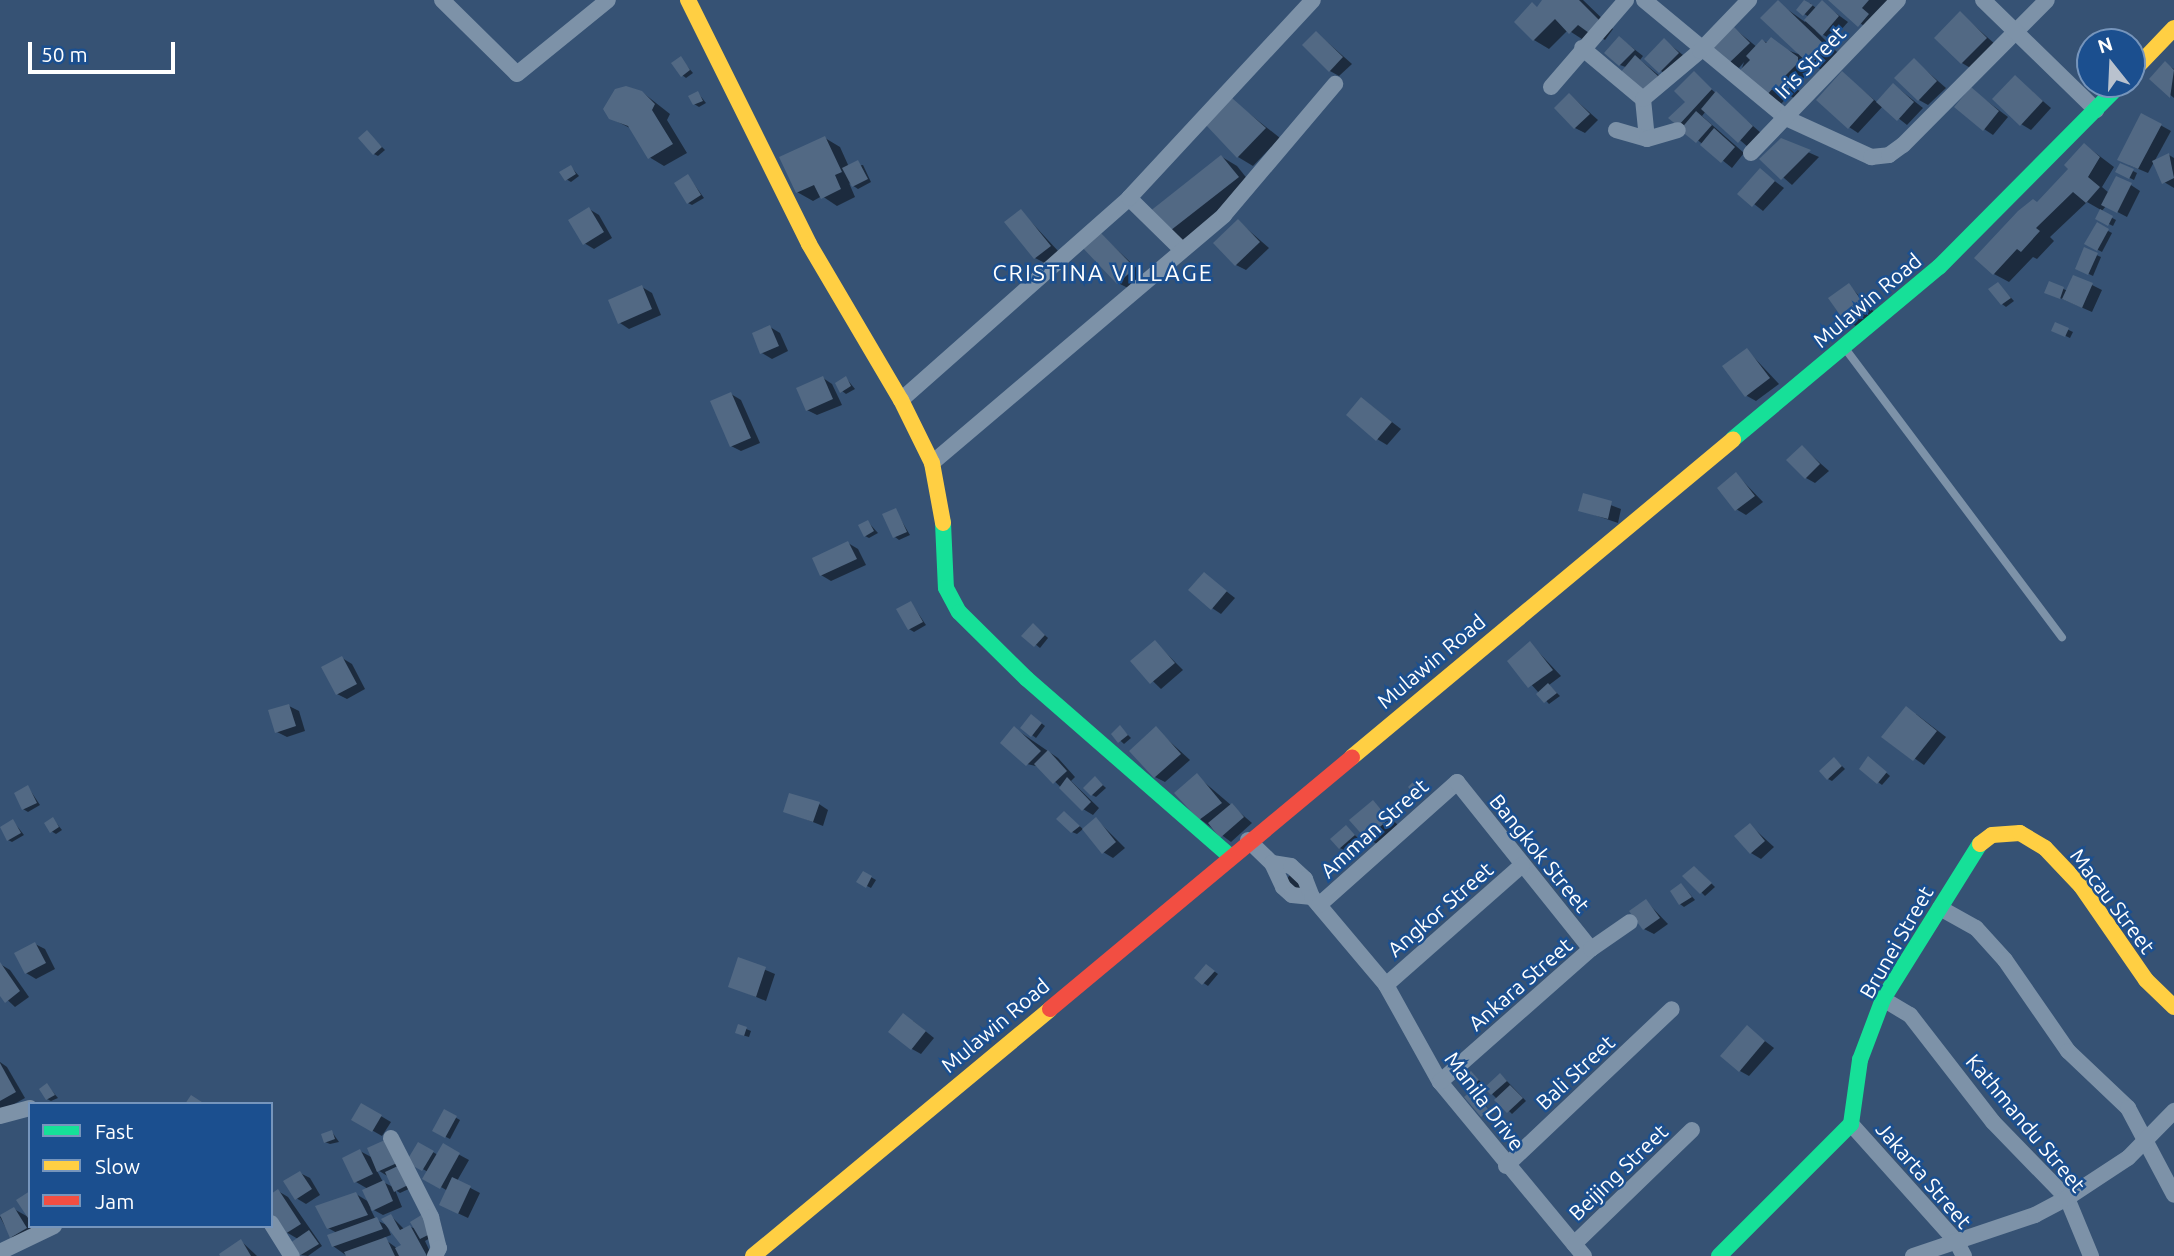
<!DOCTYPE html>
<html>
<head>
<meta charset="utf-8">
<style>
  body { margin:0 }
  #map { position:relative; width:2174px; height:1256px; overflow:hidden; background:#365274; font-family:Ubuntu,sans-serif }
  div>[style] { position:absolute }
  .shadow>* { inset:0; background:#0007 }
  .building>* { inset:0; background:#526984 }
  .lane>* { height:8px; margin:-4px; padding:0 4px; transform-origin:4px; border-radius:4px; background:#7d92a8 }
  .street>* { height:16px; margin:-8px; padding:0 8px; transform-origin:8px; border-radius:8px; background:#7d92a8 }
  .fast>* { height:16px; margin:-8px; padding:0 8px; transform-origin:8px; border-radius:8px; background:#16e098 }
  .slow>* { height:16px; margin:-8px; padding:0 8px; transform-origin:8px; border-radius:8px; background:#ffcf43 }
  .jam>* { height:16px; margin:-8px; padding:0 8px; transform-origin:8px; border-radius:8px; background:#f24e42 }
  span { translate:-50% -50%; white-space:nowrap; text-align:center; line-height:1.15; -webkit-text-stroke:5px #1b4f8f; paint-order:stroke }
  .street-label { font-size:21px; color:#fff }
  .neighbourhood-label { font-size:23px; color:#fff; letter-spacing:2px }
  .legend { position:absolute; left:28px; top:1102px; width:245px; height:126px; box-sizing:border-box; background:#1b4f8f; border:2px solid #7695bc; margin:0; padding:9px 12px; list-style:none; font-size:21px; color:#fff }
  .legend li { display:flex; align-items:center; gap:14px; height:35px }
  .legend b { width:35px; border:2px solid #7695bc }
  .north { position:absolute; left:2076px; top:28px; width:70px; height:70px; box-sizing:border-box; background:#1b4f8f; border:2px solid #7695bc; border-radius:50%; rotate:342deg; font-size:19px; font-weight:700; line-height:28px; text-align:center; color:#fff }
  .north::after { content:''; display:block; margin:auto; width:24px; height:32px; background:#b9c2ce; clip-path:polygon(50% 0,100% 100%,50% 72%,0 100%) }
  .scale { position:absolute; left:28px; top:42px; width:147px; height:32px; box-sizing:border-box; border:4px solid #fff; border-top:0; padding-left:9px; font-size:21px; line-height:24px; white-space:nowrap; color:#fff; -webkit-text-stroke:5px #1b4f8f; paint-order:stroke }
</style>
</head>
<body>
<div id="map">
  <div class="shadow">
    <i style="clip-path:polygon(1545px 0,1583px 0,1613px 29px,1605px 40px,1593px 33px,1585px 41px,1568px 30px,1549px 49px,1534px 40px,1538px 8px)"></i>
    <i style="clip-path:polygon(1831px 0,1892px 0,1874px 34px)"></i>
    <i style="clip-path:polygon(1777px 2px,1805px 22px,1809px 17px,1798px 10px,1810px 3px,1817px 9px,1822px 3px,1848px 22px,1832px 40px,1815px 30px,1841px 56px,1826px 72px,1813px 65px,1796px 88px,1805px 96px,1800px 102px,1789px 95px,1781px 104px,1741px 71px,1744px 62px,1739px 68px,1729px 62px,1735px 29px,1758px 48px,1763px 41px,1798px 54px)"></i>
    <i style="clip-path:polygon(1960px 13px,1996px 45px,1972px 69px,1962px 63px)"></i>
    <i style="clip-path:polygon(1317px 33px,1352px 64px,1339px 76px,1330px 71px)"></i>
    <i style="clip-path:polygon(1620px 38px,1643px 56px,1640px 60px,1667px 82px,1620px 65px)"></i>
    <i style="clip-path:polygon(1664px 40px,1688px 59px,1670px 78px,1646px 59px)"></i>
    <i style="clip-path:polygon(681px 59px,693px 73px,686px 78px,682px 75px)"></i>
    <i style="clip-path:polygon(1914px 60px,1946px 88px,1928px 105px,1919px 100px)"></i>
    <i style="clip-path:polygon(2165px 64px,2174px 69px,2174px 98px,2151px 79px)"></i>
    <i style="clip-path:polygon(1694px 74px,1761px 133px,1748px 147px,1706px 111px,1702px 116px,1744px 153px,1732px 168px,1679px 125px)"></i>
    <i style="clip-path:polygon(1843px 74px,1878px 103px,1894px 85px,1923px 108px,1907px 125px,1883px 106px,1858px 133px,1849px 127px)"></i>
    <i style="clip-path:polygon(2015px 77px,2051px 108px,2031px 130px,2021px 124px)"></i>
    <i style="clip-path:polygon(1971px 89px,2008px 117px,1993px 135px,1984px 129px)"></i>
    <i style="clip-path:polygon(642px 92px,670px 114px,667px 120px,687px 153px,664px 166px,649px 157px,632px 129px,610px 118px)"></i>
    <i style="clip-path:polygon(698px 93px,706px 103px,699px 107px,694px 104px)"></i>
    <i style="clip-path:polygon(1570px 95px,1598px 120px,1585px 133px,1575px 128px)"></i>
    <i style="clip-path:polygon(1232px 100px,1280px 138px,1253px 166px,1238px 157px)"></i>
    <i style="clip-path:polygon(2142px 115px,2171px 131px,2148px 173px,2129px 165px)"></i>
    <i style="clip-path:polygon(367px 132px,385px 150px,378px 156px,374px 154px)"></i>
    <i style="clip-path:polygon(825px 138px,840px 147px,849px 167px,863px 165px,871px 182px,858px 189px,849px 183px,855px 197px,837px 206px,822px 196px,813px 201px,797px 192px)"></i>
    <i style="clip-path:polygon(1781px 140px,1819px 157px,1792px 185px,1762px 159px)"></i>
    <i style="clip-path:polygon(2085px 145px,2114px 167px,2102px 187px,2109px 193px,2131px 185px,2140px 191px,2127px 217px,2106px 206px,2101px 212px,2116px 220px,2113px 226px,2097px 218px,2101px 210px,2087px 202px,2050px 237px,2054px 241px,2037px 259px,2033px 257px,2009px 282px,1994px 274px,2037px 203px,2071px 168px)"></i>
    <i style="clip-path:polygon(2169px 155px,2174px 158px,2174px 188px,2164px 182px)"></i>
    <i style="clip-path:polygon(1222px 157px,1237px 166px,1253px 186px,1182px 241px,1167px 232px)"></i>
    <i style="clip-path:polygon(2121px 165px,2137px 173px,2134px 180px,2118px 172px)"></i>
    <i style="clip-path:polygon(571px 167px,579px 176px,571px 182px,566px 179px)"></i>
    <i style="clip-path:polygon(1760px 170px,1784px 188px,1763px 211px,1740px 193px)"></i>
    <i style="clip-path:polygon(688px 176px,704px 198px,692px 205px,688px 203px)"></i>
    <i style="clip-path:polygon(589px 209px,599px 215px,612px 238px,594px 249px,584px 243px)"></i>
    <i style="clip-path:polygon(1021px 211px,1059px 252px,1045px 263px,1035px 258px)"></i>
    <i style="clip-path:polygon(1238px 221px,1269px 248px,1246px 270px,1236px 265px)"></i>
    <i style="clip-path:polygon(2097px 225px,2112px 233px,2102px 252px,2087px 244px)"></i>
    <i style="clip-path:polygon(1097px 231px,1143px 274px,1128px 288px,1118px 283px)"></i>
    <i style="clip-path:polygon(2085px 250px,2101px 257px,2093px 276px,2077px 268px)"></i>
    <i style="clip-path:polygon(2050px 283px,2068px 291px,2092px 285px,2102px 290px,2092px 312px,2051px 294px)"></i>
    <i style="clip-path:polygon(1998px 284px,2014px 301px,2006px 307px,2002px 304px)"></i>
    <i style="clip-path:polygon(1849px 285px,1875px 313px,1856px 326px,1847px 321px)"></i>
    <i style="clip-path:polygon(642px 287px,652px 293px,661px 315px,629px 329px,620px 323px)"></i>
    <i style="clip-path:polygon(2056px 324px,2073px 332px,2070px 338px,2053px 330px)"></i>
    <i style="clip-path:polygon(770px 327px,780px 333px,788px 351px,772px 359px,762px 353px)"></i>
    <i style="clip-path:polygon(1747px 350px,1779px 384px,1756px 401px,1747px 396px)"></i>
    <i style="clip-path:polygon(823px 378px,832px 384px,842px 405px,817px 415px,807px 410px)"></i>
    <i style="clip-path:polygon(846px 378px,855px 389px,846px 394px,842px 391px)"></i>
    <i style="clip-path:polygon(731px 394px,741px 400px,760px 443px,741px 451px,731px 446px)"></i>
    <i style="clip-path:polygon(1362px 399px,1401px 429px,1387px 445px,1377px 439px)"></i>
    <i style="clip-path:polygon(1802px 447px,1829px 471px,1815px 483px,1806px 478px)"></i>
    <i style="clip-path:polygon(1737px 475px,1763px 502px,1746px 515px,1736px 509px)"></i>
    <i style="clip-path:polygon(1584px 495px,1621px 509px,1618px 523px,1580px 510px)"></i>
    <i style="clip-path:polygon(895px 510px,910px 535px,899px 540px,895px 537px)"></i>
    <i style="clip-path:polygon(868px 522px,878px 533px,869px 538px,865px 536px)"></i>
    <i style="clip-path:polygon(848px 543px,858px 549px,866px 565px,831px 581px,821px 575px)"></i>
    <i style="clip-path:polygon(1204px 574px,1235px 598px,1221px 614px,1212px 608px)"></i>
    <i style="clip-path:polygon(911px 603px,926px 625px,914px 632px,909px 629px)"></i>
    <i style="clip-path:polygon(1037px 628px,1048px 638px,1040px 648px,1024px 635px)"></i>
    <i style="clip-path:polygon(1155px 642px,1183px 670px,1161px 689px,1132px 661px)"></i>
    <i style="clip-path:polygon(1530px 643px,1561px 676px,1549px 685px,1560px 696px,1549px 704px,1510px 661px)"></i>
    <i style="clip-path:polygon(342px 658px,352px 664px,365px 689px,347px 699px,337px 694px)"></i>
    <i style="clip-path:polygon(289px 706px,299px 711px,305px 731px,287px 737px,277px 732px)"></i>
    <i style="clip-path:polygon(1916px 714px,1946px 737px,1924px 765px,1884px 737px)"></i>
    <i style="clip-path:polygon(1036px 719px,1045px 726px,1036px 738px,1032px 735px)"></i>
    <i style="clip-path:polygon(1014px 728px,1058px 758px,1075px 777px,1071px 781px,1099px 808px,1093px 815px,1083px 809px,1040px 767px,1027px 764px)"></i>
    <i style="clip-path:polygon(1121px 728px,1131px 738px,1124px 744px,1113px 734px)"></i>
    <i style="clip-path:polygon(1156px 729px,1190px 760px,1165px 782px,1155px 777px)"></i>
    <i style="clip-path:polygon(1873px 761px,1890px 776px,1882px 785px,1878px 782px)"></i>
    <i style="clip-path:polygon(1838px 762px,1845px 769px,1832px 781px,1828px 779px)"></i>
    <i style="clip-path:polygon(1197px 776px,1252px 823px,1231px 842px,1200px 819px)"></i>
    <i style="clip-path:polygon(1095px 778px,1106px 788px,1096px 797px,1092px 795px)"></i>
    <i style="clip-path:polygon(1414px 783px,1424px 792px,1420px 796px,1416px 793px)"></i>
    <i style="clip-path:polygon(28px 787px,40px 805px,28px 812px,23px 809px)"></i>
    <i style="clip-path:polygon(1373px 802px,1398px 825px,1377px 844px,1367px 838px)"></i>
    <i style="clip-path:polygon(819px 804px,828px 810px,823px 826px,785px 811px)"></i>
    <i style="clip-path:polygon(1064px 813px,1083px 829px,1077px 834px,1072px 832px)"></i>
    <i style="clip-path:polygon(53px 819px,62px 830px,56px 834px,51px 831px)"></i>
    <i style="clip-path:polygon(1096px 819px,1125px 848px,1113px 858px,1103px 852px)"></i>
    <i style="clip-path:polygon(13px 821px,24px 835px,12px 842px,8px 840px)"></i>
    <i style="clip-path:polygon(1750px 825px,1774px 847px,1761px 859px,1751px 853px)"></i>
    <i style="clip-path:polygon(1346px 827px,1358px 838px,1344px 850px,1340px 848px)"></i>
    <i style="clip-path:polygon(1698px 870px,1715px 887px,1705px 896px,1685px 876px)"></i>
    <i style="clip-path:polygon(864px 873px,876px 880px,871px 888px,859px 882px)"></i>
    <i style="clip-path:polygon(1290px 875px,1307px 887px,1297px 892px,1284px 882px)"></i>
    <i style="clip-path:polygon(1682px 885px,1695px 900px,1684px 907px,1680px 904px)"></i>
    <i style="clip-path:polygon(1646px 901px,1668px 924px,1654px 934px,1644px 929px)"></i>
    <i style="clip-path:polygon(35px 944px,45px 949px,55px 969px,36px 979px,26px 973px)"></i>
    <i style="clip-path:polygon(739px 959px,775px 974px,766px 1001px,730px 986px)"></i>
    <i style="clip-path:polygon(0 964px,10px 970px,29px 997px,15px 1007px,0 993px)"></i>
    <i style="clip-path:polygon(1211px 969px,1218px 974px,1208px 986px,1196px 978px)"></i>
    <i style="clip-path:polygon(913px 1021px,934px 1038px,921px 1054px,912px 1049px)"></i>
    <i style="clip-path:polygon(739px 1026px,751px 1031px,749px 1037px,742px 1035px)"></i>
    <i style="clip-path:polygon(1748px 1028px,1774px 1048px,1749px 1076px,1740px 1071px)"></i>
    <i style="clip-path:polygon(0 1062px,7px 1067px,25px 1098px,0 1112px)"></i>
    <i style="clip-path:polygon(1471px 1073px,1482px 1083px,1478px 1087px,1473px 1084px)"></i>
    <i style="clip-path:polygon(1504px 1078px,1526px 1101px,1512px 1114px,1492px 1094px)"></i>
    <i style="clip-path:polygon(47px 1085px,58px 1098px,51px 1101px,47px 1099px)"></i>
    <i style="clip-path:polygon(1476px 1095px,1492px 1113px,1486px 1118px,1482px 1115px)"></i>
    <i style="clip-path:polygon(362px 1105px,391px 1122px,382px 1136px,354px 1120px)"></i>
    <i style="clip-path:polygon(444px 1111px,460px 1120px,450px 1139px,434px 1131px)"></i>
    <i style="clip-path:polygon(332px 1132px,339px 1142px,330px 1144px,325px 1142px)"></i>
    <i style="clip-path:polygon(evenodd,387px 1141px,413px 1187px,400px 1193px,395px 1190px,402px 1207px,383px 1215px,370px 1208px,376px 1220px,389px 1226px,391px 1216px,405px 1230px,410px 1227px,437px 1234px,425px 1241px,432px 1256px,347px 1256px,333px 1246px,337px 1233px,328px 1228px,356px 1194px,369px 1202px,368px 1189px,356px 1182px,360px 1151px,373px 1158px,387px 1141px,376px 1169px,389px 1177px,395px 1188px,383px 1182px,376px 1169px,387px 1141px,388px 1228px,404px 1245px,398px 1249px,383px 1238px,391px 1235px,388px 1228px)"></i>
    <i style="clip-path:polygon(419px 1144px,438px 1155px,443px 1146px,469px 1160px,457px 1181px,480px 1193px,468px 1218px,451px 1210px,448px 1191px,425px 1178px,428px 1172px,409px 1161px)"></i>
    <i style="clip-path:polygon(300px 1173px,310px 1178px,320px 1195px,306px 1204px,296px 1198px)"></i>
    <i style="clip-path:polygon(278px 1191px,288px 1197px,322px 1246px,308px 1256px,301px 1255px,293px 1243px,298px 1239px,286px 1232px)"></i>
    <i style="clip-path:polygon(30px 1193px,30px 1222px,28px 1222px,35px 1234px,21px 1242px,11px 1237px,0 1217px,14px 1209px,30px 1218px)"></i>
    <i style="clip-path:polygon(241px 1241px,257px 1256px,222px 1256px)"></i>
  </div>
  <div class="building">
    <i style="clip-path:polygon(1542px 0,1579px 0,1599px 20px,1589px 33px,1578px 25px,1569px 34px,1555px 19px,1533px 41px,1514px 22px,1532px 2px,1537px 7px)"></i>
    <i style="clip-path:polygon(1778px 0,1827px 47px,1810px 65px,1760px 18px)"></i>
    <i style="clip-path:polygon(1804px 0,1813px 5px,1803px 16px,1796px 10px)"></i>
    <i style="clip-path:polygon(1822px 0,1839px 16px,1822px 36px,1804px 20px)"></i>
    <i style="clip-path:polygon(1828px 0,1869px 0,1862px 8px,1869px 14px,1858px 27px)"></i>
    <i style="clip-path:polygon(1960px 11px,1987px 38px,1961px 64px,1934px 38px)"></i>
    <i style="clip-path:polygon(1734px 27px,1750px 43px,1728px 64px,1712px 48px)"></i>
    <i style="clip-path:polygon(1316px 31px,1343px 57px,1329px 72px,1302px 45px)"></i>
    <i style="clip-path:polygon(1619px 36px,1635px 50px,1619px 66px,1604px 53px)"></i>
    <i style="clip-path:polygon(1771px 37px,1798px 57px,1798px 63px,1782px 79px,1791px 86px,1784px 94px,1775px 86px,1765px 97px,1738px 72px,1750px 60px,1746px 56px,1762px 39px,1766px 43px)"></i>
    <i style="clip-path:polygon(1664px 38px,1679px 53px,1659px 73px,1644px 59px)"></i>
    <i style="clip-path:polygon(1635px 55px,1658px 76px,1643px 93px,1620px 73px)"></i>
    <i style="clip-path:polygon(681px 56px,690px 70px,681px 77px,671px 63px)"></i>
    <i style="clip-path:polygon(1914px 58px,1937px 81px,1918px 101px,1894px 78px)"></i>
    <i style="clip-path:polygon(2165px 61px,2174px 70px,2170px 98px,2149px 79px)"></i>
    <i style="clip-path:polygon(1694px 71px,1712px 89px,1678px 126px,1668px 118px,1685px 102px,1674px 91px)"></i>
    <i style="clip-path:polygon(1842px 71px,1874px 100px,1848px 129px,1816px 100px)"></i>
    <i style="clip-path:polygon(2015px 75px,2043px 101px,2020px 126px,1992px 99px)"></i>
    <i style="clip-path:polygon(1893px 83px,1914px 102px,1897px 121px,1876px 102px)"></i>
    <i style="clip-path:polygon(626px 86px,642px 91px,655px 104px,652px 110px,673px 144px,648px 159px,628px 126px,609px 119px,603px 109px,615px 89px)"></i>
    <i style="clip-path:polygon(1971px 87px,1999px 111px,1983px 131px,1954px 107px)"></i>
    <i style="clip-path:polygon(698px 91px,703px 101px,693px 105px,688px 96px)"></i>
    <i style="clip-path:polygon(1716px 91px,1753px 126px,1738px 143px,1701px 109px)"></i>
    <i style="clip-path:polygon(1569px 93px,1590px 114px,1574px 129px,1554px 108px)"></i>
    <i style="clip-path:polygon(1232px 98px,1266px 128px,1237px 158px,1205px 124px)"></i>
    <i style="clip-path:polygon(1696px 111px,1712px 125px,1696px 143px,1680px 130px)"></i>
    <i style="clip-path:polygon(2141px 113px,2162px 124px,2138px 169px,2117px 160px)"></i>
    <i style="clip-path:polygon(1714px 128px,1735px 147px,1721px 163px,1700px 145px)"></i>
    <i style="clip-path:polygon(367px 130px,382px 147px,373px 155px,358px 138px)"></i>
    <i style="clip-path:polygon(825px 136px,842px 172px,835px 175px,841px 189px,821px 199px,814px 185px,796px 193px,779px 157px)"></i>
    <i style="clip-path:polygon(1781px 138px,1811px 150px,1781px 180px,1759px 159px)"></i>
    <i style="clip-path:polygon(2084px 143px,2100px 157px,2088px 177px,2100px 187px,2086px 203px,2073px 192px,2036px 228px,2040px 231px,2021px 252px,2017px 249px,1993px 275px,1974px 258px,2018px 211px,2033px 199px,2037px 202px,2068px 169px,2064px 165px)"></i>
    <i style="clip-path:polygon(2169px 153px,2174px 178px,2162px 184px,2152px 161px)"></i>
    <i style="clip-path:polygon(1221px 155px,1239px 177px,1166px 234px,1149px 212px)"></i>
    <i style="clip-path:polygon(858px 160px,868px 179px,852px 187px,842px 168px)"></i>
    <i style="clip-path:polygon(2120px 163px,2134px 169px,2129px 179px,2115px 172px)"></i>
    <i style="clip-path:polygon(571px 165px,576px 174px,565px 181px,559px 172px)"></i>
    <i style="clip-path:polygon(1760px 168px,1775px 181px,1752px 207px,1737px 194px)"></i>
    <i style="clip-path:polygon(688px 174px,701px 195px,687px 204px,674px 183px)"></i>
    <i style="clip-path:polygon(2116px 176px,2132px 183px,2117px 213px,2101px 205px)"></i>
    <i style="clip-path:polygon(589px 207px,604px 232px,583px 245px,568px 220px)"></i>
    <i style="clip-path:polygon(1021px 209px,1051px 246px,1034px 259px,1004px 222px)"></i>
    <i style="clip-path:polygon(2100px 209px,2113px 216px,2108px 226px,2095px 219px)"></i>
    <i style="clip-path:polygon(1238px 219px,1260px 242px,1235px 266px,1213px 243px)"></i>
    <i style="clip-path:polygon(2097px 222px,2109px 229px,2097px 251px,2084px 244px)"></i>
    <i style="clip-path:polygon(1097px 229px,1135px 268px,1117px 284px,1080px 245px)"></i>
    <i style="clip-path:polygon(2084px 247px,2098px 253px,2088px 275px,2075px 269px)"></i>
    <i style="clip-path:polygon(2073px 275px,2093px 283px,2082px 308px,2062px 299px)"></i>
    <i style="clip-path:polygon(2049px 281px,2064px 287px,2060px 299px,2044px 293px)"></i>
    <i style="clip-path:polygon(1998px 282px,2011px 298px,2001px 305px,1988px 289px)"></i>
    <i style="clip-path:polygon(1849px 283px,1866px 307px,1845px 322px,1828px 298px)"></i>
    <i style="clip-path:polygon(642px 285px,652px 309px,618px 324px,608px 300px)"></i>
    <i style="clip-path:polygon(2055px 322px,2069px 328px,2065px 337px,2051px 331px)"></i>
    <i style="clip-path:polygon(770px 325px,779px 346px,760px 354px,752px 333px)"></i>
    <i style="clip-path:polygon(1747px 348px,1770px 378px,1745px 397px,1722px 366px)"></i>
    <i style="clip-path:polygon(823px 376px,833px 399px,806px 411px,796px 388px)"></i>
    <i style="clip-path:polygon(846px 376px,851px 386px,840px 393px,835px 383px)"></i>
    <i style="clip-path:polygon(731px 392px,751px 438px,730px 447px,710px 401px)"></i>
    <i style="clip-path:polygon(1361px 397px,1392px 422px,1376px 441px,1346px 415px)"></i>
    <i style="clip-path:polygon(1802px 445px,1820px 464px,1805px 479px,1786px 460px)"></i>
    <i style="clip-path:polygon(1736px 472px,1755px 496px,1735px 511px,1717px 488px)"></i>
    <i style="clip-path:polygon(1583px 493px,1612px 501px,1608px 519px,1578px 511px)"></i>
    <i style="clip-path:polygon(896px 508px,907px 532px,893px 538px,882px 514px)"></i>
    <i style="clip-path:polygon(868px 520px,874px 531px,864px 537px,858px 525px)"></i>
    <i style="clip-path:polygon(848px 541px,857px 559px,820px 576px,812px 558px)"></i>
    <i style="clip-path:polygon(1204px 572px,1227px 591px,1211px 610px,1188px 590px)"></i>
    <i style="clip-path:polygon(911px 601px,923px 622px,908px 630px,896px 609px)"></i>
    <i style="clip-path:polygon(1033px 623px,1045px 635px,1034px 647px,1021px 636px)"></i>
    <i style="clip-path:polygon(1155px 640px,1175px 663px,1150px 684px,1130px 661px)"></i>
    <i style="clip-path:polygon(1530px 641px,1553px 670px,1528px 688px,1507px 661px)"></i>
    <i style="clip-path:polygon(342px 656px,357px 684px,336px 695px,321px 667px)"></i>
    <i style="clip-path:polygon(1548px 683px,1557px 693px,1544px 703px,1536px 694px)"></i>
    <i style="clip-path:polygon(289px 704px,296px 726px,275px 733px,268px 710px)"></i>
    <i style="clip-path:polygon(1906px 706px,1937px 731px,1913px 761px,1881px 737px)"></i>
    <i style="clip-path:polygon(1031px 714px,1042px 723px,1031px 737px,1020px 728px)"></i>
    <i style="clip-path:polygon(1120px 725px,1128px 735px,1118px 743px,1111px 734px)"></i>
    <i style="clip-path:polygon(1014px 726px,1041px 751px,1026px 766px,1000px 743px)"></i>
    <i style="clip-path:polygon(1156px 726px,1181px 754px,1154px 778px,1129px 751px)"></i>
    <i style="clip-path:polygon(1048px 750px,1067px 771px,1053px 784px,1034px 764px)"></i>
    <i style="clip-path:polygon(1868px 756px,1887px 772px,1877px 784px,1859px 769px)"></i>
    <i style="clip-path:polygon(1834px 757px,1842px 766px,1827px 780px,1819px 771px)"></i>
    <i style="clip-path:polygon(1197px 773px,1222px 803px,1199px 820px,1174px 793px)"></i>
    <i style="clip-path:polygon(1095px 776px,1103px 785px,1091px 796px,1083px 788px)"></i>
    <i style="clip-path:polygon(1067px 777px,1091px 802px,1082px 811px,1059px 788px)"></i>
    <i style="clip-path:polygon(1414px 781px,1421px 789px,1415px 795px,1408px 787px)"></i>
    <i style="clip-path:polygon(28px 785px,37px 803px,22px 810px,14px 793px)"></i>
    <i style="clip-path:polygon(789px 793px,820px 802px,813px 822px,783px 812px)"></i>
    <i style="clip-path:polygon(1373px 800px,1389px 819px,1366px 839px,1349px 820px)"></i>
    <i style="clip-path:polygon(1232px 803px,1244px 817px,1220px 838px,1208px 823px)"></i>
    <i style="clip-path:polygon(1064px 811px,1080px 826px,1071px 833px,1056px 819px)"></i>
    <i style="clip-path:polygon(53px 817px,59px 827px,50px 833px,44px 823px)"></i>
    <i style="clip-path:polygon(1096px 817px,1116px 842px,1102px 854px,1082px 829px)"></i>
    <i style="clip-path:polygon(13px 819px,21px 833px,7px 841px,0 827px)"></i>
    <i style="clip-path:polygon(1750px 823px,1765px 841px,1750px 854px,1734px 836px)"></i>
    <i style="clip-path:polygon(1346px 825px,1355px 835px,1339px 849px,1330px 839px)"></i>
    <i style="clip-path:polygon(1694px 866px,1712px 883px,1700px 894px,1682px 876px)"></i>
    <i style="clip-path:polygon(863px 871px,872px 876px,866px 888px,856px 882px)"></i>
    <i style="clip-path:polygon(1681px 883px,1692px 897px,1679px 905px,1670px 891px)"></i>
    <i style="clip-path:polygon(1646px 899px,1660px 918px,1643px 930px,1629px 911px)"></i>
    <i style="clip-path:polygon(35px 942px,46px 963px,25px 974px,14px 953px)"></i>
    <i style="clip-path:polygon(738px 957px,766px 967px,756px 997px,728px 987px)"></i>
    <i style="clip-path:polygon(0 962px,20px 991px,5px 1003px,0 996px)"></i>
    <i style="clip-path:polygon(1206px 964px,1215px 971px,1202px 985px,1194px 978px)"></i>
    <i style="clip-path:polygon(903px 1013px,926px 1031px,911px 1050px,888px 1032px)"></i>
    <i style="clip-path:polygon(738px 1024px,747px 1027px,744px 1036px,735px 1033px)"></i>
    <i style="clip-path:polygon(1747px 1025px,1765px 1041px,1739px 1072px,1720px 1056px)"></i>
    <i style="clip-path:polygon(0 1063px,16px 1092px,0 1101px)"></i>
    <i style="clip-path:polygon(1471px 1071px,1479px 1080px,1472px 1086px,1464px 1077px)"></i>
    <i style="clip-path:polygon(1500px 1073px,1507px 1081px,1491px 1095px,1484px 1088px)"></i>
    <i style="clip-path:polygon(47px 1083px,55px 1095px,46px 1100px,39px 1089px)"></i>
    <i style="clip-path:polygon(1510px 1085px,1523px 1098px,1507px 1113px,1494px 1100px)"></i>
    <i style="clip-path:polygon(1472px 1090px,1489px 1110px,1481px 1117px,1464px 1097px)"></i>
    <i style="clip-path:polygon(191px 1095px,205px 1104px,185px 1104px)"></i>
    <i style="clip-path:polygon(361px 1103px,382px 1115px,372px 1132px,351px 1120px)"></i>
    <i style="clip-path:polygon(444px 1109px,457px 1116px,445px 1138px,432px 1131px)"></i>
    <i style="clip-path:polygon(332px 1130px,335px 1139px,324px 1143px,321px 1134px)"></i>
    <i style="clip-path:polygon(387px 1139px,397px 1163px,377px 1172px,367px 1148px)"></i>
    <i style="clip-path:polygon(418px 1142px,434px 1151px,422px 1171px,406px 1162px)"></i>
    <i style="clip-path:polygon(443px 1143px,460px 1153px,440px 1189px,422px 1179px)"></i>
    <i style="clip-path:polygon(360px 1149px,373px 1174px,354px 1183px,342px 1158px)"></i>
    <i style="clip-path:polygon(400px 1165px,410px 1184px,394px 1192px,385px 1172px)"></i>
    <i style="clip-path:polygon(300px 1171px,312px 1189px,295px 1200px,283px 1181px)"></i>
    <i style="clip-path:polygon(452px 1177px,471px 1186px,458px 1214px,439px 1205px)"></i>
    <i style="clip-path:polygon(384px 1180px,393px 1201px,372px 1211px,362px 1190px)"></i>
    <i style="clip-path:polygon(278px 1189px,301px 1224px,285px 1234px,271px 1213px,271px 1194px)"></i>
    <i style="clip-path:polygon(30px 1191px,30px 1221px,16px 1200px)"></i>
    <i style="clip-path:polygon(356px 1192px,368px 1215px,327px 1229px,315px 1206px)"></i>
    <i style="clip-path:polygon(14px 1207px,27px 1228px,10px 1238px,0 1215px)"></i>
    <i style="clip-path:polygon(391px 1214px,400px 1230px,410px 1225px,427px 1256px,399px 1256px,395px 1248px,401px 1245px,381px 1219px)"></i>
    <i style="clip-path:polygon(423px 1214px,434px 1232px,420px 1239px,410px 1222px)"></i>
    <i style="clip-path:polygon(377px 1217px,383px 1229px,332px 1247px,327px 1235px)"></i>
    <i style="clip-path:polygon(309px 1230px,319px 1244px,299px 1256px,290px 1243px)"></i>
    <i style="clip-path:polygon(386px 1237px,395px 1256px,346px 1256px,344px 1252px)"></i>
    <i style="clip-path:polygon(241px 1239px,251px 1256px,220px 1256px,219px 1254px)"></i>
  </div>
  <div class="lane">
    <i style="left:1844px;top:347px;width:363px;rotate:53.1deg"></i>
  </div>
  <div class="street">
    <i style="left:442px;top:0;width:105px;rotate:44.6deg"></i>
    <i style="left:517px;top:74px;width:117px;rotate:-39.1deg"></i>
    <i style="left:1644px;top:0;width:185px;rotate:39.7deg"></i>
    <i style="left:1786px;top:118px;width:94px;rotate:24.6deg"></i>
    <i style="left:1871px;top:157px;width:18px;rotate:-6deg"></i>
    <i style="left:1889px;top:155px;width:17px;rotate:-36deg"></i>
    <i style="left:1903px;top:145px;width:204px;rotate:-45.2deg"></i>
    <i style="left:1983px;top:0;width:158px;rotate:44.2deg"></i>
    <i style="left:1582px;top:48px;width:80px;rotate:39.9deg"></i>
    <i style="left:1643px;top:99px;width:40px;rotate:84.3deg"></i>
    <i style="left:1551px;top:87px;width:115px;rotate:-49.2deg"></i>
    <i style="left:1643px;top:99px;width:75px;rotate:-40.1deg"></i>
    <i style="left:1700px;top:51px;width:71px;rotate:-46.1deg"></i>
    <i style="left:1616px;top:130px;width:32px;rotate:16deg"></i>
    <i style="left:1647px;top:139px;width:32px;rotate:-16deg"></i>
    <i style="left:1751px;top:153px;width:212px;rotate:-46.1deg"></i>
    <i style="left:1129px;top:198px;width:74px;rotate:44.5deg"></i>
    <i style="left:901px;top:400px;width:305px;rotate:-41.5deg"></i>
    <i style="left:1129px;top:198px;width:270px;rotate:-47.1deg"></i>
    <i style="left:932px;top:463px;width:383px;rotate:-40.3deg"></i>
    <i style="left:1224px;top:215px;width:172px;rotate:-49.7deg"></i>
    <i style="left:1248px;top:840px;width:33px;rotate:44deg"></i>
    <i style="left:1272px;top:863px;width:26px;rotate:65deg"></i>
    <i style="left:1283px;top:887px;width:12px;rotate:42deg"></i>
    <i style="left:1292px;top:895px;width:20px;rotate:6deg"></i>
    <i style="left:1272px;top:863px;width:19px;rotate:9deg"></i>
    <i style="left:1291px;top:866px;width:19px;rotate:43deg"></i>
    <i style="left:1305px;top:879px;width:19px;rotate:69deg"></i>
    <i style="left:1312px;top:897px;width:115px;rotate:49.9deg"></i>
    <i style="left:1386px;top:985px;width:111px;rotate:60.9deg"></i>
    <i style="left:1440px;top:1082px;width:226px;rotate:50.4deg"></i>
    <i style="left:1319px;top:905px;width:185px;rotate:-41.7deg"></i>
    <i style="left:1457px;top:782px;width:214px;rotate:51.3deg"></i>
    <i style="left:1940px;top:908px;width:41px;rotate:29.1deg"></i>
    <i style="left:1976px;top:928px;width:43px;rotate:47.8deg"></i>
    <i style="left:2005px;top:960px;width:111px;rotate:55.3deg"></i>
    <i style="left:2068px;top:1051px;width:83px;rotate:43.5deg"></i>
    <i style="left:2128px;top:1108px;width:98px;rotate:62.1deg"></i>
    <i style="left:1386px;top:985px;width:181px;rotate:-41.4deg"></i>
    <i style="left:1883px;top:999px;width:31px;rotate:31deg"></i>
    <i style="left:1910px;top:1015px;width:135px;rotate:52.2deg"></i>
    <i style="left:1993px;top:1122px;width:106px;rotate:45.8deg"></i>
    <i style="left:2067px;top:1198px;width:63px;rotate:67.5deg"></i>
    <i style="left:1440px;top:1082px;width:201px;rotate:-41.4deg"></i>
    <i style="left:1591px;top:949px;width:47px;rotate:-34.7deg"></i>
    <i style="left:0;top:1116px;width:31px;rotate:-15deg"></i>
    <i style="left:1851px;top:1124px;width:157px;rotate:48.1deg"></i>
    <i style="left:1956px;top:1241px;width:17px;rotate:62deg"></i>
    <i style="left:391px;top:1138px;width:89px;rotate:63.1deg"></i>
    <i style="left:431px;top:1217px;width:32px;rotate:76deg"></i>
    <i style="left:439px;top:1248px;width:9px;rotate:117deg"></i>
    <i style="left:1506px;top:1166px;width:228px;rotate:-43.4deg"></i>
    <i style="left:271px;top:1223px;width:39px;rotate:58deg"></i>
    <i style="left:1574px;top:1244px;width:164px;rotate:-44deg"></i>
    <i style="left:0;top:1252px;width:60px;rotate:-25.7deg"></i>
    <i style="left:1913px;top:1256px;width:129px;rotate:-18.6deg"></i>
    <i style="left:2035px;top:1215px;width:36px;rotate:-28deg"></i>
    <i style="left:2067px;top:1198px;width:73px;rotate:-33.3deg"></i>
    <i style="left:2128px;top:1158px;width:66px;rotate:-45.6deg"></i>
  </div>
  <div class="fast">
    <i style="left:1733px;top:439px;width:268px;rotate:-39.9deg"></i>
    <i style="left:1939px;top:267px;width:258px;rotate:-45.2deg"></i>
    <i style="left:943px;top:523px;width:65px;rotate:87.4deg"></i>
    <i style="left:946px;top:588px;width:27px;rotate:62deg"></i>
    <i style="left:959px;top:612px;width:95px;rotate:44.6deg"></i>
    <i style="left:1027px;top:679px;width:268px;rotate:41.1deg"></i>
    <i style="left:1719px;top:1256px;width:187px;rotate:-45deg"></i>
    <i style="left:1851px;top:1124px;width:65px;rotate:-82deg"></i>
    <i style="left:1860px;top:1060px;width:65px;rotate:-69.3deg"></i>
    <i style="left:1883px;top:999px;width:183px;rotate:-58deg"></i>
  </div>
  <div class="slow">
    <i style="left:688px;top:0;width:272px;rotate:63.6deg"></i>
    <i style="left:809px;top:244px;width:181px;rotate:59.5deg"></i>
    <i style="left:901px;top:400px;width:70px;rotate:63.8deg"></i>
    <i style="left:932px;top:463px;width:61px;rotate:79.6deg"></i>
    <i style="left:2132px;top:72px;width:61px;rotate:-46.3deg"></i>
    <i style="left:1352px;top:757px;width:496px;rotate:-39.8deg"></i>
    <i style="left:1980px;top:844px;width:15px;rotate:-37deg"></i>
    <i style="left:1992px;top:835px;width:28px;rotate:-4deg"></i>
    <i style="left:2020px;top:833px;width:29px;rotate:31deg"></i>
    <i style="left:2045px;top:848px;width:52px;rotate:46.5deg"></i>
    <i style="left:2081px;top:886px;width:114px;rotate:55.3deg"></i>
    <i style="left:2146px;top:980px;width:39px;rotate:44deg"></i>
    <i style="left:753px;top:1256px;width:386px;rotate:-39.7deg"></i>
  </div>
  <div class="jam">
    <i style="left:1050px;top:1009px;width:393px;rotate:-39.8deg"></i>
  </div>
  <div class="street-label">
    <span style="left:1810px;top:62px;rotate:-46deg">Iris Street</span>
    <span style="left:1867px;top:300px;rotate:-40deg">Mulawin Road</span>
    <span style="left:1431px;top:661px;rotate:-40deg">Mulawin Road</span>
    <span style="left:1374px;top:828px;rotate:-42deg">Amman Street</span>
    <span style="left:1540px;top:853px;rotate:51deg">Bangkok Street</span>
    <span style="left:2113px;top:901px;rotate:53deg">Macau Street</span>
    <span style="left:1440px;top:909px;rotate:-41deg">Angkor Street</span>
    <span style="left:1896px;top:942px;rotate:-60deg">Brunei Street</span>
    <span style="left:1520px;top:984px;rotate:-41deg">Ankara Street</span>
    <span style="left:995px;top:1025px;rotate:-40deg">Mulawin Road</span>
    <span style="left:1575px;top:1072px;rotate:-43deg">Bali Street</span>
    <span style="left:1485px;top:1101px;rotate:53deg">Manila Drive</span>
    <span style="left:2026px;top:1123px;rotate:50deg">Kathmandu Street</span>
    <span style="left:1618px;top:1172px;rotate:-44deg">Beijing Street</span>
    <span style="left:1924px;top:1175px;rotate:49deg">Jakarta Street</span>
  </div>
  <div class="neighbourhood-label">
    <span style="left:1103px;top:273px">CRISTINA VILLAGE</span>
  </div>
  <ul class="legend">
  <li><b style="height:9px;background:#16e098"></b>Fast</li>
  <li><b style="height:9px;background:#ffcf43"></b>Slow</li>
  <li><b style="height:9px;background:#f24e42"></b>Jam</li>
  </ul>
  <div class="north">N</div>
  <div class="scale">50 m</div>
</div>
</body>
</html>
